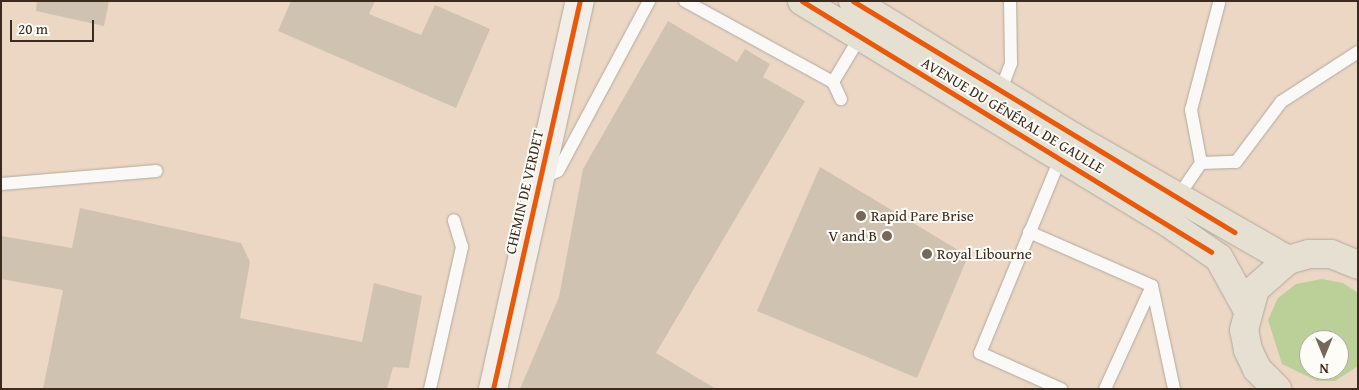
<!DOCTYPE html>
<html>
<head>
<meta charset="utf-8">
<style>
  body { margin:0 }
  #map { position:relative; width:1359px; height:390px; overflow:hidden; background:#e2dac8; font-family:"Gentium Book Plus",serif }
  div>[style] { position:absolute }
  .built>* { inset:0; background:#ecd6c4 }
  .green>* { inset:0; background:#bbcf99 }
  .building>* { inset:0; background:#cfc2b0 }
  .roads { filter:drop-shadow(0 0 1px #b0aa9d) drop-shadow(0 0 1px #b0aa9d) }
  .lane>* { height:12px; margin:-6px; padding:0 6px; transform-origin:6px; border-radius:6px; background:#fbf9f7 }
  .secondary>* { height:28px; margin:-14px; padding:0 14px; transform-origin:14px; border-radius:14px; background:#f3efe8 }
  .primary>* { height:28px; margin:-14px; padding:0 14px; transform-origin:14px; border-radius:14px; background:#e6e0d3 }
  .highway>* { height:28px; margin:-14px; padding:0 14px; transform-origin:14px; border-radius:14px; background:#e6e0d3 }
  .cycleway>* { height:5px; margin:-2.5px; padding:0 2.5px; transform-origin:2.5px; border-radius:2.5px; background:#e8590c }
  .dots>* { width:14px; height:14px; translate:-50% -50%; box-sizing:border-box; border:2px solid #fdfcf7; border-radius:50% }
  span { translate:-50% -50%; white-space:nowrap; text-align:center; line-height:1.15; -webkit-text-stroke:4px #fdfcf7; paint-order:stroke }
  .street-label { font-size:15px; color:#3b2a1e }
  .poi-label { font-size:15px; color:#3b2a1e }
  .left { translate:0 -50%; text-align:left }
  .right { translate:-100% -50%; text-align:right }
  .frame { position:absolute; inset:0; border:2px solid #3b2a1e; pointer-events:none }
  .north { position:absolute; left:1299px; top:330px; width:50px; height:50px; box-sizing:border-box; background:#fdfcf7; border:1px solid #afa8a0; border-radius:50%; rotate:180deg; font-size:14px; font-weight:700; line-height:20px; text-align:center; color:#3b2a1e }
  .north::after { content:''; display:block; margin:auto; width:18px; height:22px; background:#75685a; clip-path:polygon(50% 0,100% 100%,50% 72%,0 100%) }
  .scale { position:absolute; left:10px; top:20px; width:84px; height:22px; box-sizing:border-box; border:2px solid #3b2a1e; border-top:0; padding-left:6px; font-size:15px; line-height:18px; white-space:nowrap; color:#3b2a1e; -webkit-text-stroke:4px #fdfcf7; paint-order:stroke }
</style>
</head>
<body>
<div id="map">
  <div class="built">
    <i style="clip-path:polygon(evenodd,1px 1px,1358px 1px,1358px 389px,1px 389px,1px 1px,1309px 340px,1339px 340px,1339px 370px,1309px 370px,1309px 340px)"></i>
  </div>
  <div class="green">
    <i style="clip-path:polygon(evenodd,1322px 279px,1343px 283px,1358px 293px,1358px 366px,1335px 381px,1317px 381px,1282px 364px,1268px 320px,1278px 298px,1296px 284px,1322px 279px,1309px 340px,1339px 340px,1339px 370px,1309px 370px,1309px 340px)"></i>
  </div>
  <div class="building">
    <i style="clip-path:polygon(37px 1px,109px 1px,104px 26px,36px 11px)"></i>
    <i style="clip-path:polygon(291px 1px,375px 1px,369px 14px,421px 35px,435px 5px,490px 29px,456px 108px,278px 31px)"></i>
    <i style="clip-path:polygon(668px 21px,737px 62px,745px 49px,770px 64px,763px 77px,805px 101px,656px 353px,716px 389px,520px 389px,559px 297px,583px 169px)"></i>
    <i style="clip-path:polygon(820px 167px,968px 256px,917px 378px,757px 311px)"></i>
    <i style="clip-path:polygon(80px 208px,241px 243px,250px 262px,240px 318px,362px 342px,374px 283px,422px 296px,409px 368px,393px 367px,387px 389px,43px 389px,63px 290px,1px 279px,1px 236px,72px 248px)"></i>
  </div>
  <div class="roads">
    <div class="lane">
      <i style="left:685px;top:1px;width:169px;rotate:28.7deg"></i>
      <i style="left:833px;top:82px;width:52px;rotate:-59deg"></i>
      <i style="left:833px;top:82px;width:19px;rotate:65deg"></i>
      <i style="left:1000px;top:92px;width:31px;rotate:-69deg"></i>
      <i style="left:1011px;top:63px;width:62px;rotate:-90.9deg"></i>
      <i style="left:1060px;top:159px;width:210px;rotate:112.4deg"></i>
      <i style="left:980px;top:353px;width:89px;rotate:24deg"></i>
      <i style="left:1201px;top:163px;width:54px;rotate:-100.7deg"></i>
      <i style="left:1191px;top:110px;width:111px;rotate:-75.3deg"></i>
      <i style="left:542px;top:178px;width:17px;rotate:-24deg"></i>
      <i style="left:558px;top:171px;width:193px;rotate:-61.8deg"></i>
      <i style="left:1px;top:184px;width:156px;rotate:-4.8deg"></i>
      <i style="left:1177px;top:198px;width:42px;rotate:-55.6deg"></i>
      <i style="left:1201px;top:163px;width:35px;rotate:-2deg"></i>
      <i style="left:1236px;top:162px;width:75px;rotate:-53.1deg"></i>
      <i style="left:1281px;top:102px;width:92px;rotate:-33deg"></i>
      <i style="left:1029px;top:232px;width:134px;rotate:23.7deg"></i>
      <i style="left:1152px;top:286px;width:113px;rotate:114.5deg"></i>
      <i style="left:1152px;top:286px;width:105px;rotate:77.9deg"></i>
      <i style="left:430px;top:389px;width:146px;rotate:-77.3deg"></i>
      <i style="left:462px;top:247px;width:28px;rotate:-107deg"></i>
    </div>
    <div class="secondary">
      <i style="left:493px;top:389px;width:398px;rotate:-77.4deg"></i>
    </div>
    <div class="primary">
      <i style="left:802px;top:1px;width:434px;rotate:31.2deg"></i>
      <i style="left:1173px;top:226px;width:56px;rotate:34.8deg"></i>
      <i style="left:1219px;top:258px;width:58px;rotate:61.2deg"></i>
      <i style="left:853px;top:1px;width:259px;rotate:31.7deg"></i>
      <i style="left:1073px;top:137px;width:248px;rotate:29.8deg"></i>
      <i style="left:1277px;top:389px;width:28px;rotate:-135deg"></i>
      <i style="left:1257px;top:369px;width:21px;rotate:-115deg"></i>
      <i style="left:1248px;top:350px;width:20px;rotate:-101deg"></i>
      <i style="left:1244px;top:330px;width:42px;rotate:-75deg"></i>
      <i style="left:1255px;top:289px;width:44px;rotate:-41.3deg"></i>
      <i style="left:1288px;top:260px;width:22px;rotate:-16deg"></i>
      <i style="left:1309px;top:254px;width:22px"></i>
      <i style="left:1331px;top:254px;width:29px;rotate:22deg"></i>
    </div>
    <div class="highway">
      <i style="left:1270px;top:389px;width:4px;rotate:-76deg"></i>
    </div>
  </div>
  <div class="cycleway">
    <i style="left:802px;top:1px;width:480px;rotate:31.5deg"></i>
    <i style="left:853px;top:1px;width:446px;rotate:31.2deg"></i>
    <i style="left:493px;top:389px;width:398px;rotate:-77.4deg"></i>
  </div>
  <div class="dots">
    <i style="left:861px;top:216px;background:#75685a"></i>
    <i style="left:887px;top:236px;background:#75685a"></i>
    <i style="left:927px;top:254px;background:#75685a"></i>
  </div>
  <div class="street-label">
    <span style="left:1013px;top:115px;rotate:31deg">AVENUE DU GÉNÉRAL DE GAULLE</span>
    <span style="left:524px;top:192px;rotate:-77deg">CHEMIN DE VERDET</span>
  </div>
  <div class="poi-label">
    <span class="left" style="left:871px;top:216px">Rapid Pare Brise</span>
    <span class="right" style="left:877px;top:236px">V and B</span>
    <span class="left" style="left:937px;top:254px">Royal Libourne</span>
  </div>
  <div class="frame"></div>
  <div class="north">N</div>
  <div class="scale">20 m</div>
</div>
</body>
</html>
